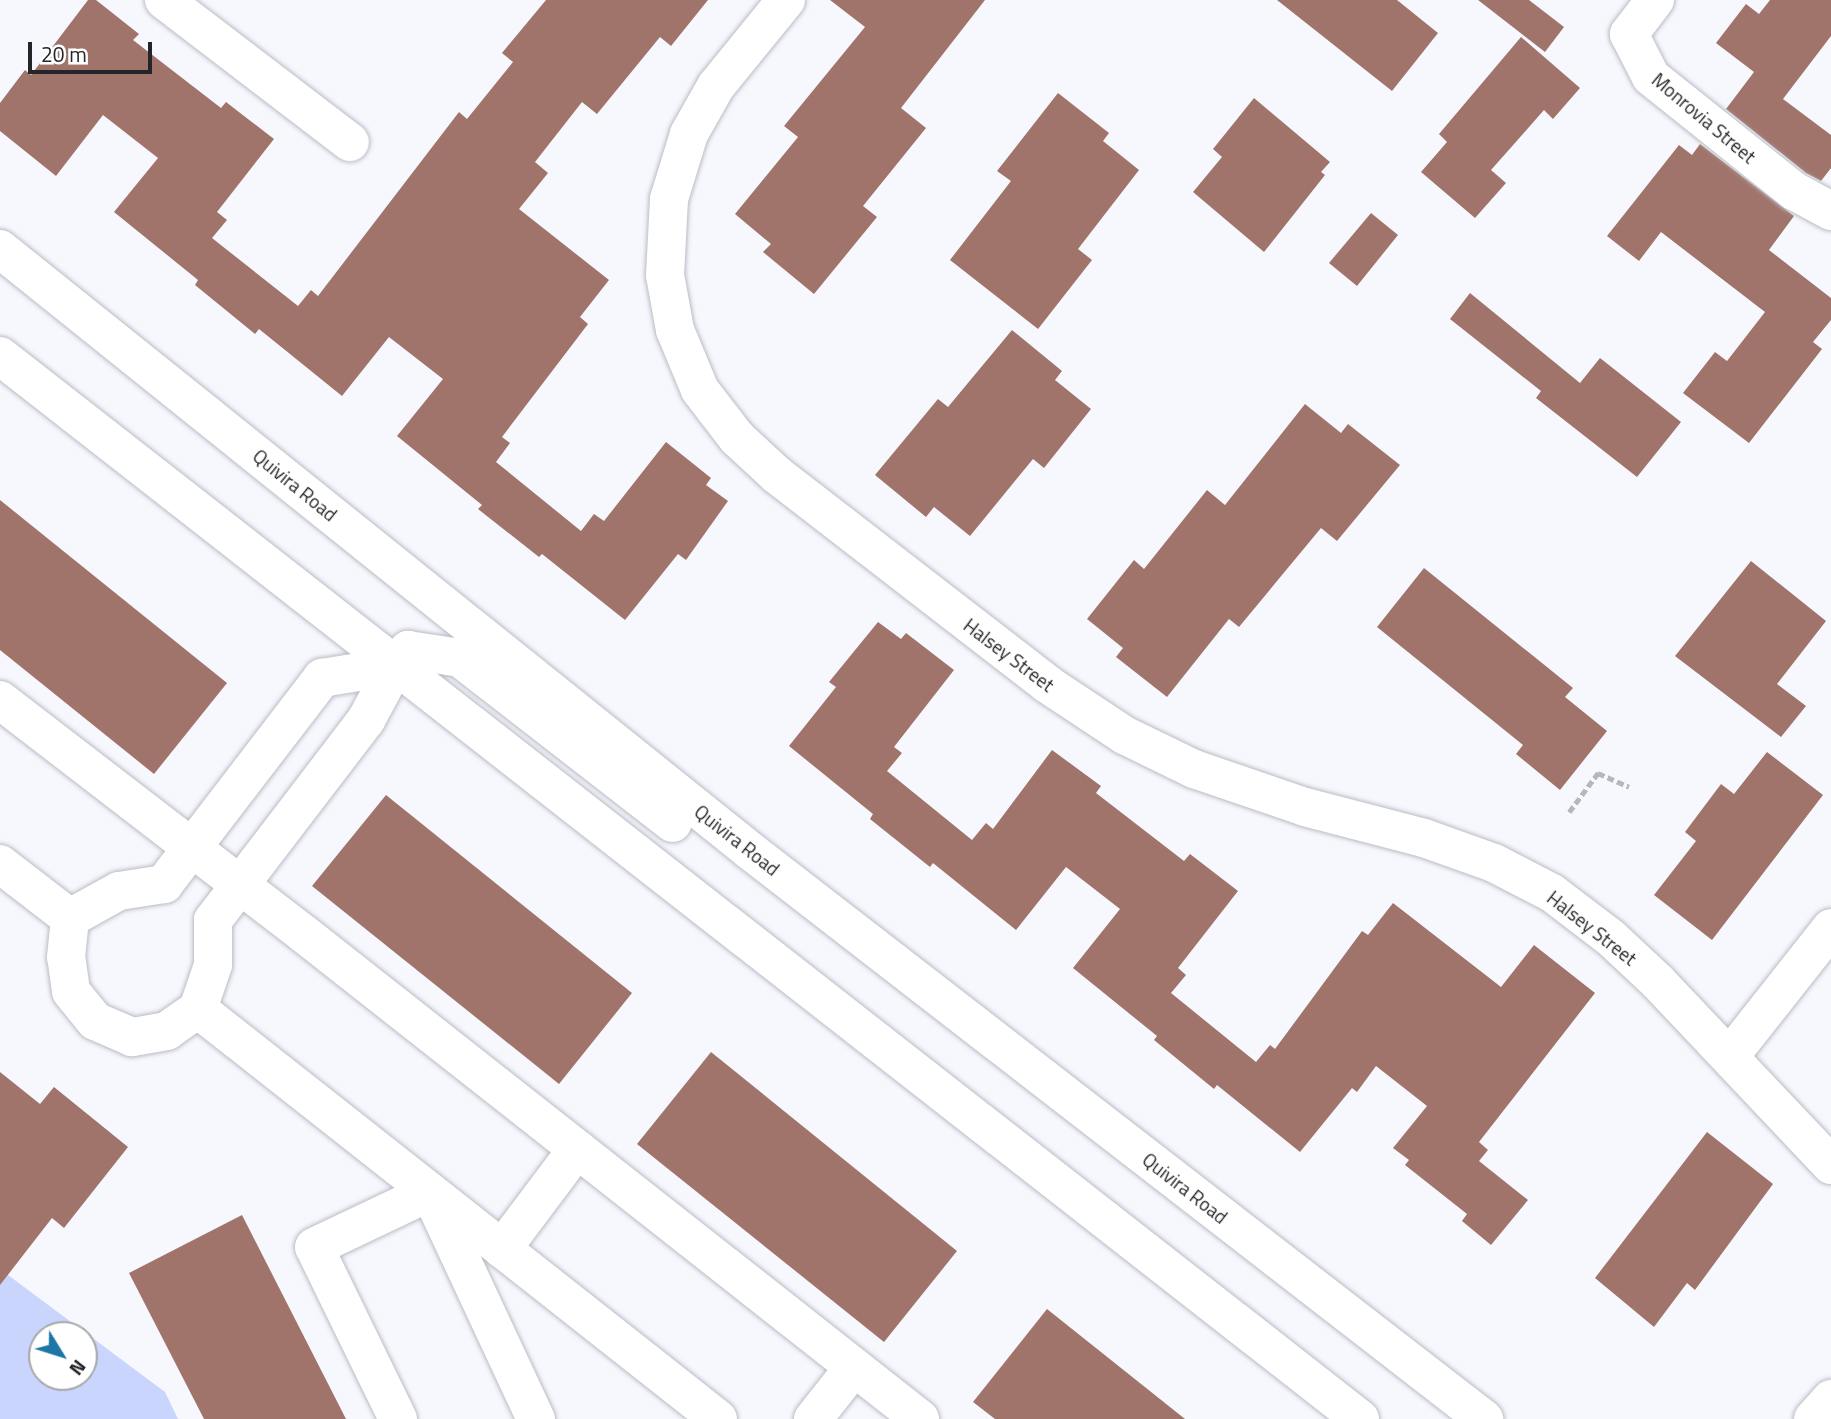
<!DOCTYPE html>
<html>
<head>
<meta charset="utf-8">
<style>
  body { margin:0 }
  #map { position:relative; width:1831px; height:1419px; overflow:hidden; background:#f7f8fe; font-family:"Titillium Web",sans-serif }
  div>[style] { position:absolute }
  .green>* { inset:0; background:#cad5fd }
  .building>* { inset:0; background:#a1746b }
  .path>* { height:4.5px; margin-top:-2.25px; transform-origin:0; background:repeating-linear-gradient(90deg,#b6b7bc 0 7px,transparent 0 10.5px) }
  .roads { filter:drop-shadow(0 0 2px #b9bcc4) drop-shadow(0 0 2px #b9bcc4) }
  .minor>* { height:38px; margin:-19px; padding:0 19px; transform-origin:19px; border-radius:19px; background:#fff }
  .major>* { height:38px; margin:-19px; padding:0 19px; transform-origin:19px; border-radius:19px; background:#fff }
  span { translate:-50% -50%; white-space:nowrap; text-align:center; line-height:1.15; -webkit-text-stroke:5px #fff; paint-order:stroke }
  .street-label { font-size:19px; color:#242528 }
  .north { position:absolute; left:28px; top:1321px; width:70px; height:70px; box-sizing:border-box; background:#fff; border:2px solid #a7a8a9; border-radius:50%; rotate:128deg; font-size:19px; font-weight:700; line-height:28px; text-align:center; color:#242528 }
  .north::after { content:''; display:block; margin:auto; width:24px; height:32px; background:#1d76a5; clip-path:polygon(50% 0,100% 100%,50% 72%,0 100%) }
  .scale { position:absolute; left:28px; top:42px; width:124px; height:32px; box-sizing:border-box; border:4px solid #242528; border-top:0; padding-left:9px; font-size:21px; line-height:24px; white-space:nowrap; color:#242528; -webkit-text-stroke:5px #fff; paint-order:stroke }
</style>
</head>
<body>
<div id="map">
  <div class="green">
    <i style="clip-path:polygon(evenodd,0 1269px,165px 1392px,178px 1419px,0 1419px,0 1269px,42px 1335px,84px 1335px,84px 1377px,42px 1377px,42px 1335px)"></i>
  </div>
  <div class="building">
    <i style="clip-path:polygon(88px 0,96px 0,139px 34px,133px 40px,221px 108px,226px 102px,274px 139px,217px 212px,227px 220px,212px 238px,298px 306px,311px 290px,318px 296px,459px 112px,467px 119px,513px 62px,502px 53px,546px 0,708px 0,671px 46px,660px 37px,597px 114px,582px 102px,535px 162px,548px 173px,519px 209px,609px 280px,580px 317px,588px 324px,502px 437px,510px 443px,496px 462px,581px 531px,594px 514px,604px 521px,666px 442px,711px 478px,706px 485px,728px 501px,686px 560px,678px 554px,625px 620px,542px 554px,539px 557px,478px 509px,482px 505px,397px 436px,443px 379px,389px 337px,342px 396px,259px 329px,255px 334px,195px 285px,198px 280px,114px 212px,158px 158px,103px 115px,56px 176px,0 131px,0 103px,25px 70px,31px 75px)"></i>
    <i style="clip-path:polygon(830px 0,985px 0,901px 108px,926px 128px,863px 206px,877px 217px,814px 294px,763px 252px,771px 244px,735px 214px,798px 137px,784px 126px,865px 27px)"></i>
    <i style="clip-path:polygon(1277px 0,1397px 0,1438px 33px,1392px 91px)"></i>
    <i style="clip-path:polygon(1478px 0,1529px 0,1564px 27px,1545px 52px)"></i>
    <i style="clip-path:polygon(1770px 0,1831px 0,1831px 36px,1783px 99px,1831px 135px,1831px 168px,1821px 181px,1806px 173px,1726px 109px,1754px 72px,1716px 43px,1746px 4px,1759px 14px)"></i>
    <i style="clip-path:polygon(1521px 37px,1580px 88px,1553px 119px,1544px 110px,1491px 170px,1506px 183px,1475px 218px,1421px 172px,1447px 142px,1439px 134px)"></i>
    <i style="clip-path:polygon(1058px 93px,1109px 133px,1103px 141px,1139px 170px,1078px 249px,1092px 260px,1038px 329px,950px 260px,1011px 181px,997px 171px)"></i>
    <i style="clip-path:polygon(1254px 98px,1330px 162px,1321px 172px,1325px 175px,1264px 252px,1193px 192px,1222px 157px,1213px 149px)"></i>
    <i style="clip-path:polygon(1700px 144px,1794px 216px,1769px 250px,1831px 298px,1831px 320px,1813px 342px,1822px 349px,1749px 443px,1683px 393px,1715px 352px,1727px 361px,1765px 312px,1661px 232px,1639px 261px,1607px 236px,1679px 145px,1692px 155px)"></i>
    <i style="clip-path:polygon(1371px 213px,1398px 235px,1357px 286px,1329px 263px)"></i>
    <i style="clip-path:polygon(1470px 293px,1580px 383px,1600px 358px,1681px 422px,1637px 477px,1536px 398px,1541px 391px,1450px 319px)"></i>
    <i style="clip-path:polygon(1012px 330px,1062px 371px,1055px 380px,1091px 409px,1044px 468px,1033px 459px,970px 536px,934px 507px,926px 517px,875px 475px,938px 399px,948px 407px)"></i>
    <i style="clip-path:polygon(1305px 404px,1341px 433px,1348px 424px,1400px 465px,1337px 541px,1321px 528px,1239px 627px,1229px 619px,1167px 697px,1116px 657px,1123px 648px,1087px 619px,1134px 560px,1144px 569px,1207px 490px,1225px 505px)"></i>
    <i style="clip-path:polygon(0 500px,227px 683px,154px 774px,0 650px)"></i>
    <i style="clip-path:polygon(1751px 561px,1826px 621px,1777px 684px,1806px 706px,1781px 737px,1675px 656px)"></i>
    <i style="clip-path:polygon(1424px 568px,1573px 688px,1565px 697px,1607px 731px,1560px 790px,1516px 754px,1523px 745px,1377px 627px)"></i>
    <i style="clip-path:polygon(878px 622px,901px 639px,906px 633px,954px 670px,894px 747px,902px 753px,887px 771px,972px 840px,986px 823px,993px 829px,1052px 750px,1101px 786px,1096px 793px,1184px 861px,1190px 854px,1238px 891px,1178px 968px,1186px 975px,1171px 993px,1256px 1062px,1270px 1045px,1275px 1049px,1362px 931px,1368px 935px,1393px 903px,1501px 987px,1534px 945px,1595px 993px,1479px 1142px,1488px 1150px,1479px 1161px,1528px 1200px,1491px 1245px,1462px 1221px,1467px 1214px,1405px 1165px,1409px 1160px,1393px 1148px,1427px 1106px,1376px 1066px,1357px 1092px,1352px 1088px,1300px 1152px,1217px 1085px,1214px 1089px,1154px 1040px,1157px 1036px,1073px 968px,1120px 909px,1066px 867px,1016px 930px,933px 863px,930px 867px,870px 819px,873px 814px,789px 746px,836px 687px,829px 682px)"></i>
    <i style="clip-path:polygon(1767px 752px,1823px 795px,1712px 940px,1654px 895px,1696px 841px,1685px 832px,1721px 784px,1734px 794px)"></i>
    <i style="clip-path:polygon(386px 795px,632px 993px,559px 1084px,312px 886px)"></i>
    <i style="clip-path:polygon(711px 1052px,957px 1251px,884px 1342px,637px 1144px)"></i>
    <i style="clip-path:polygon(0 1072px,40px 1104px,54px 1087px,128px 1147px,64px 1228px,52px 1218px,0 1285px)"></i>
    <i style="clip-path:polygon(1707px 1132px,1773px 1184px,1695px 1290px,1687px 1283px,1654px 1327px,1595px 1278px)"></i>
    <i style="clip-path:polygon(242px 1215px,346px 1419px,204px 1419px,129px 1273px)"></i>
    <i style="clip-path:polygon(1047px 1309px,1185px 1419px,995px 1419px,973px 1402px)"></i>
  </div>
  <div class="path">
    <i style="left:1569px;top:812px;width:49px;rotate:-53.4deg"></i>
    <i style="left:1598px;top:773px;width:34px;rotate:24deg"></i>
  </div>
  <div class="roads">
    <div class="minor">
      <i style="left:164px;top:0;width:234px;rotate:37.4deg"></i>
      <i style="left:786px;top:0;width:111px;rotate:129.1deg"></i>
      <i style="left:716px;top:86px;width:55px;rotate:119.4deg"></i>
      <i style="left:689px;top:134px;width:68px;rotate:107.1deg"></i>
      <i style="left:669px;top:199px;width:76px;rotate:93deg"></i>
      <i style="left:665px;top:275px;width:56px;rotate:79.7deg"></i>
      <i style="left:675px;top:330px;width:65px;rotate:67.4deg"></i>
      <i style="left:700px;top:390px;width:61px;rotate:52.4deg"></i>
      <i style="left:737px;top:438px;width:54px;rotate:42.8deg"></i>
      <i style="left:777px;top:475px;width:341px;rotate:37.7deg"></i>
      <i style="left:1047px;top:684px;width:92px;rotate:33.5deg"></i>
      <i style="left:1124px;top:735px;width:78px;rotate:25.9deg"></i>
      <i style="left:1194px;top:769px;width:117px;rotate:18.9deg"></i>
      <i style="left:1305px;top:807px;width:123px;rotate:14.6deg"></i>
      <i style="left:1424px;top:838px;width:74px;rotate:19.7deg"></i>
      <i style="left:1494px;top:863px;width:65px;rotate:27.3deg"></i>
      <i style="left:1552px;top:893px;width:74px;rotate:37.3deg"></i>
      <i style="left:1611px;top:938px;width:64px;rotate:43.1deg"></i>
      <i style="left:1658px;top:982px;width:252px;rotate:46.6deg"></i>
      <i style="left:1655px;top:0;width:43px;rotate:127.4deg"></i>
      <i style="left:1629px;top:34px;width:48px;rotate:62.9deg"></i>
      <i style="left:1651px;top:77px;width:183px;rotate:38.6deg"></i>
      <i style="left:1794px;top:191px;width:42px;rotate:28.4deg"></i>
      <i style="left:395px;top:666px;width:61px;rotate:118.2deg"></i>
      <i style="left:366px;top:720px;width:252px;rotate:127.4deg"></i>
      <i style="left:213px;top:920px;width:45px;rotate:90deg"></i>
      <i style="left:213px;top:965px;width:46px;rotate:108.8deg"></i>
      <i style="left:198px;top:1009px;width:38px;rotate:145deg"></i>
      <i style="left:167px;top:1031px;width:36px;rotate:170deg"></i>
      <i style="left:132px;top:1037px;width:40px;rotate:-156.6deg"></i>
      <i style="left:95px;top:1021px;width:38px;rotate:-129deg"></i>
      <i style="left:71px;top:991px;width:34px;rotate:-98deg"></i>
      <i style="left:66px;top:957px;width:39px;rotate:-84deg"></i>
      <i style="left:70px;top:918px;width:56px;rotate:-28.9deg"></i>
      <i style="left:119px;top:891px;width:46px;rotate:-8.8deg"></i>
      <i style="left:164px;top:884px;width:260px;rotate:-52.5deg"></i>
      <i style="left:322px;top:678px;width:74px;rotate:-9.3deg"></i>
      <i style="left:0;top:700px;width:384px;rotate:37.6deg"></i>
      <i style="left:304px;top:934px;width:784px;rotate:38.21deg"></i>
      <i style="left:0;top:864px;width:88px;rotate:37.6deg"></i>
      <i style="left:198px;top:1009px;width:662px;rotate:38.25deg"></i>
      <i style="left:1730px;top:1056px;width:163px;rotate:-51.7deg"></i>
      <i style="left:502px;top:1249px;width:125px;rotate:-53.1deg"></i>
      <i style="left:398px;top:1419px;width:191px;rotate:-116deg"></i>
      <i style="left:314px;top:1247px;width:128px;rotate:-25.4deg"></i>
      <i style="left:430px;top:1192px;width:251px;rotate:65deg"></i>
      <i style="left:813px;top:1419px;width:66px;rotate:-51.7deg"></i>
      <i style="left:1813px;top:1419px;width:27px;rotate:-48deg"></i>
    </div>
    <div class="major">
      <i style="left:0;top:249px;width:960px;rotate:38.74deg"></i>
      <i style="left:749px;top:850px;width:930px;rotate:37.75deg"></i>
      <i style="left:0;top:356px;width:1726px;rotate:38.01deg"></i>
      <i style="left:395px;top:666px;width:21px;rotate:-51deg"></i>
      <i style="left:408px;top:650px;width:53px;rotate:8.7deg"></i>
      <i style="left:460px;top:658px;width:269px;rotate:37.8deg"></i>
    </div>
  </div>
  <div class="street-label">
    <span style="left:1704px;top:118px;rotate:40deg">Monrovia Street</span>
    <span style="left:295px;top:485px;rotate:39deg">Quivira Road</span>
    <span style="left:1009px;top:655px;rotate:37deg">Halsey Street</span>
    <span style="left:737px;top:840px;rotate:38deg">Quivira Road</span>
    <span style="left:1592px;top:928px;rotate:38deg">Halsey Street</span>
    <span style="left:1185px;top:1188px;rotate:38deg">Quivira Road</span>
  </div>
  <div class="north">N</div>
  <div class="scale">20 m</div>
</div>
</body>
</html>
